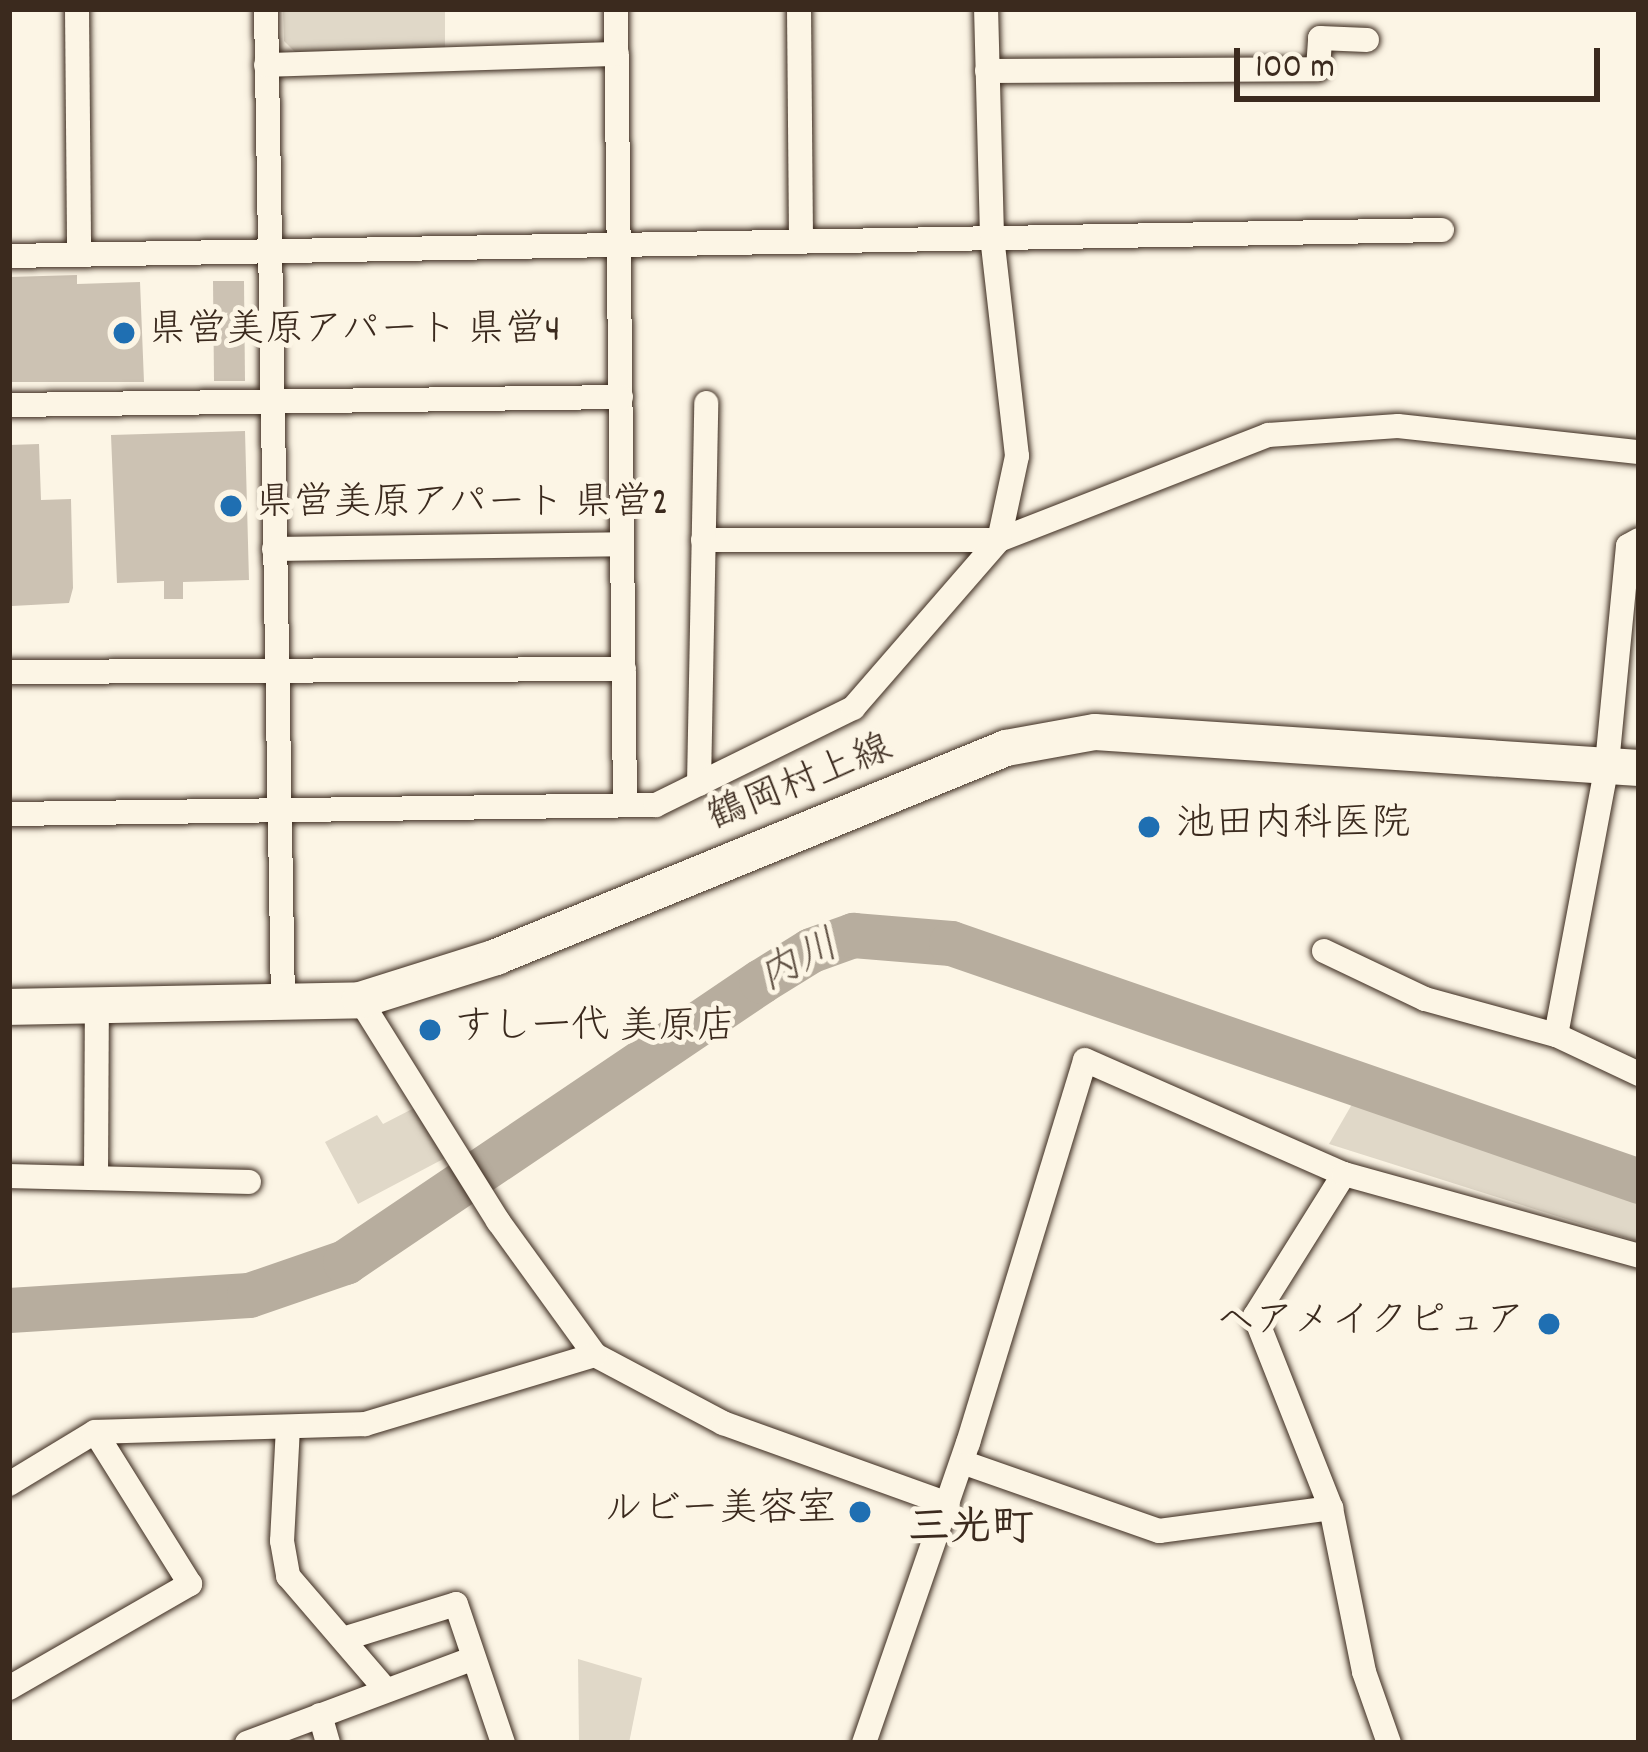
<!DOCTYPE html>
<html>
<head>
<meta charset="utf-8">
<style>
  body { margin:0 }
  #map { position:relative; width:1648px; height:1752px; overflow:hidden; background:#fcf5e5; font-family:Dekko,"Klee One",sans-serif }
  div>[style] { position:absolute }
  .green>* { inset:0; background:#e0d8c8 }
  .river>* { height:45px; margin:-22.5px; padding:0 22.5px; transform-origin:22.5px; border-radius:22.5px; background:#b7ad9e }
  .building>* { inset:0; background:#ccc2b3 }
  .roads { filter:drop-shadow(0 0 3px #3b2a1e) drop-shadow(0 0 3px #3b2a1e) }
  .street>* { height:24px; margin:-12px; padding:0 12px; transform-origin:12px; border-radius:12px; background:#fcf5e5 }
  .secondary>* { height:36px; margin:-18px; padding:0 18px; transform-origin:18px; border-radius:18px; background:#fcf5e5 }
  .dots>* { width:33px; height:33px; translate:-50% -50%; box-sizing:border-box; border:6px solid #fcf5e5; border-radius:50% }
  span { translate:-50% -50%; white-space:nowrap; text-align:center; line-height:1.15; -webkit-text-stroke:10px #fcf5e5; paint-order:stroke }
  .poi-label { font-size:39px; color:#3b2a1e }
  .left { translate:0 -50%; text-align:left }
  .right { translate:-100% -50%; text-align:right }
  .street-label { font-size:39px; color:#3b2a1e }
  .water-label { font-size:42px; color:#605144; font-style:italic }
  .neighbourhood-label { font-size:42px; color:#3b2a1e; font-weight:700 }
  .frame { position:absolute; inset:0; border:12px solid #3b2a1e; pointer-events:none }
  .scale { position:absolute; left:1234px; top:48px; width:366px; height:54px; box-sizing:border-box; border:6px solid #3b2a1e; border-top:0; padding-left:15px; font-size:36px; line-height:42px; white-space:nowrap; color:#3b2a1e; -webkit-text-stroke:9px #fcf5e5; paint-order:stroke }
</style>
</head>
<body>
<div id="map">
  <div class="green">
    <i style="clip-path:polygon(283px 9px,445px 9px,445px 52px,301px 58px,284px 41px)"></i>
    <i style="clip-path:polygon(1355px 1099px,1639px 1192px,1639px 1242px,1329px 1144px)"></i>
    <i style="clip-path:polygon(420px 1105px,447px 1157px,358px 1204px,325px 1142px,377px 1115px,383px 1124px)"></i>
    <i style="clip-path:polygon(578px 1659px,642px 1678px,629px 1743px,579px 1743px)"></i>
  </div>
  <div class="river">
    <i style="left:9px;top:1310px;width:240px;rotate:-3.6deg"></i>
    <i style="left:249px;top:1295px;width:102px;rotate:-19deg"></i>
    <i style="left:345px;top:1262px;width:502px;rotate:-34.04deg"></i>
    <i style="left:761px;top:981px;width:59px;rotate:-31.8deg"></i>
    <i style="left:811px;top:950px;width:45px;rotate:-19.7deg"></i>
    <i style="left:853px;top:935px;width:98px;rotate:4.7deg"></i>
    <i style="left:951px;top:943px;width:728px;rotate:19.08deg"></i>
  </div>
  <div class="building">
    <i style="clip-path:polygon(77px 275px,77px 284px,140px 282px,144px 382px,11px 382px,9px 277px)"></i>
    <i style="clip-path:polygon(213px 281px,244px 281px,245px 381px,214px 381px)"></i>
    <i style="clip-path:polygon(245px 431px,249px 580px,183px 582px,183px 599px,164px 599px,164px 581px,117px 583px,111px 435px)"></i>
    <i style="clip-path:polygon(39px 444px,41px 500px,71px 499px,73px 588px,69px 603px,12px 606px,9px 445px)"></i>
  </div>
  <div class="roads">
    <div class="street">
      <i style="left:77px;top:9px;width:246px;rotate:89.5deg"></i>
      <i style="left:266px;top:9px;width:992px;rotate:89.02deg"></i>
      <i style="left:616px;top:9px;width:796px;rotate:89.35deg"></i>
      <i style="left:799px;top:9px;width:231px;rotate:89.5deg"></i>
      <i style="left:266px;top:65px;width:351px;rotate:-1.8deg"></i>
      <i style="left:987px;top:71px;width:331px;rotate:-0.3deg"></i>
      <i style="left:1318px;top:69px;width:31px;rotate:-86deg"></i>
      <i style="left:1320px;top:38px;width:47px;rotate:2.4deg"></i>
      <i style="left:9px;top:256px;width:1433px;rotate:-1.04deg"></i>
      <i style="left:9px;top:405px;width:612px;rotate:-0.75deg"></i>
      <i style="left:703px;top:540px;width:296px"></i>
      <i style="left:999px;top:540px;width:289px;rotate:-21.3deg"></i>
      <i style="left:1268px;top:435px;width:130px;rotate:-4deg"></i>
      <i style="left:1398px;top:426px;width:242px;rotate:6.2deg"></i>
      <i style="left:274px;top:549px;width:348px;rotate:-0.8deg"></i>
      <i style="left:9px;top:672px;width:615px;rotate:-0.28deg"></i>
      <i style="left:699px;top:784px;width:381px;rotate:-88.9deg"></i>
      <i style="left:9px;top:814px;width:647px;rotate:-0.8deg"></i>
      <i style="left:656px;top:805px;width:220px;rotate:-26.2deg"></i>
      <i style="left:853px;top:708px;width:223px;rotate:-49deg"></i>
      <i style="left:999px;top:540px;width:86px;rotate:-77.9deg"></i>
      <i style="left:1017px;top:456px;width:221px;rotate:-96.5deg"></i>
      <i style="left:992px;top:236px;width:227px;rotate:-91.5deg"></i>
      <i style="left:1324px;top:951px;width:112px;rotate:25.4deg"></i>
      <i style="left:1425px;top:999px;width:136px;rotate:15.4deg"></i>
      <i style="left:1556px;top:1035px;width:92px;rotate:25.2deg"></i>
      <i style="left:360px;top:1000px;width:261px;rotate:58deg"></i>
      <i style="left:498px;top:1221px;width:165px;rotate:54.1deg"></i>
      <i style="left:595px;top:1355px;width:145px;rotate:28deg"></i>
      <i style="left:723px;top:1423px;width:239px;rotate:19.8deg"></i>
      <i style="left:1556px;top:1035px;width:276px;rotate:-79.3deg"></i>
      <i style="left:1607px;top:764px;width:219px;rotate:-84.5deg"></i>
      <i style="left:1628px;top:546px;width:13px;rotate:-29deg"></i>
      <i style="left:1344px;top:1174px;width:168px;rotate:122.1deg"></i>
      <i style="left:1255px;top:1316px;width:206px;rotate:68.4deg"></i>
      <i style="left:1331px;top:1508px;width:167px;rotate:78.6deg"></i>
      <i style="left:1364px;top:1672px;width:75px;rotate:70.6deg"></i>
      <i style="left:9px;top:1176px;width:240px;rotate:1.4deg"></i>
      <i style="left:96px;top:1178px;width:173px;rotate:-89.7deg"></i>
      <i style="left:288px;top:1427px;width:114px;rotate:93deg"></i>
      <i style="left:282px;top:1541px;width:36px;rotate:80deg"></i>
      <i style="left:288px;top:1576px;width:150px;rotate:49.3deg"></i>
      <i style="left:962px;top:1462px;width:209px;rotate:19.3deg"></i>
      <i style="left:1159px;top:1531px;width:174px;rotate:-7.6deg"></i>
      <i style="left:9px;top:1484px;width:100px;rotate:-31.2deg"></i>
      <i style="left:95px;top:1432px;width:270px;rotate:-1.7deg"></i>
      <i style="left:365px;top:1424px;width:240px;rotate:-16.7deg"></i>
      <i style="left:343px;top:1639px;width:118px;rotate:-17.2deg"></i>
      <i style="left:456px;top:1604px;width:147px;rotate:71.3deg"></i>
      <i style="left:9px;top:1688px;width:209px;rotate:-29.9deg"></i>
      <i style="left:190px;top:1584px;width:179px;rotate:-122deg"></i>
      <i style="left:320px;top:1715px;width:29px;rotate:74deg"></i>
      <i style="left:247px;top:1743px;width:242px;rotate:-20.5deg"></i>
      <i style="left:864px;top:1743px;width:318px;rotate:-70.9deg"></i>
      <i style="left:968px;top:1443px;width:400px;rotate:-73deg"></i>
      <i style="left:1085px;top:1060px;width:283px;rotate:23.8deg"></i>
      <i style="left:1344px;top:1174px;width:306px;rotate:15.5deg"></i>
    </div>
    <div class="secondary">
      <i style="left:9px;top:1007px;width:351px;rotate:-1.1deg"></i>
      <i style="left:360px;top:1000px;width:143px;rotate:-17.5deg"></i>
      <i style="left:496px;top:957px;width:551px;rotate:-22.28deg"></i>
      <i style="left:1006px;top:748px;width:90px;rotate:-10.2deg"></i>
      <i style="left:1095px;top:732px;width:545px;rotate:3.79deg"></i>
    </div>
  </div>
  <div class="dots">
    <i style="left:124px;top:333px;background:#1f6fb2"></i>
    <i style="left:231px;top:506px;background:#1f6fb2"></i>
    <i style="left:1149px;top:827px;background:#1f6fb2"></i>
    <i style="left:430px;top:1030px;background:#1f6fb2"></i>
    <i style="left:1549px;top:1324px;background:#1f6fb2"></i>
    <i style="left:860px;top:1512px;background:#1f6fb2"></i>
  </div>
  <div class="poi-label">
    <span class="left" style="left:148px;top:333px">県営美原アパート 県営4</span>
    <span class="left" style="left:255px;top:506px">県営美原アパート 県営2</span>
    <span class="left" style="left:1176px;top:827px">池田内科医院</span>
    <span class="left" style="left:454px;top:1030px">すし一代 美原店</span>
    <span class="right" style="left:1525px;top:1324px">ヘアメイクピュア</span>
    <span class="right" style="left:836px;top:1512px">ルビー美容室</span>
  </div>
  <div class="street-label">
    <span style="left:801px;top:786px;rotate:-22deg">鶴岡村上線</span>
  </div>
  <div class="water-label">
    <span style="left:800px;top:964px;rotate:-27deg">内川</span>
  </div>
  <div class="neighbourhood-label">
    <span style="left:971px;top:1531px">三光町</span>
  </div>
  <div class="frame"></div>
  <div class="scale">100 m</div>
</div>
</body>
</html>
